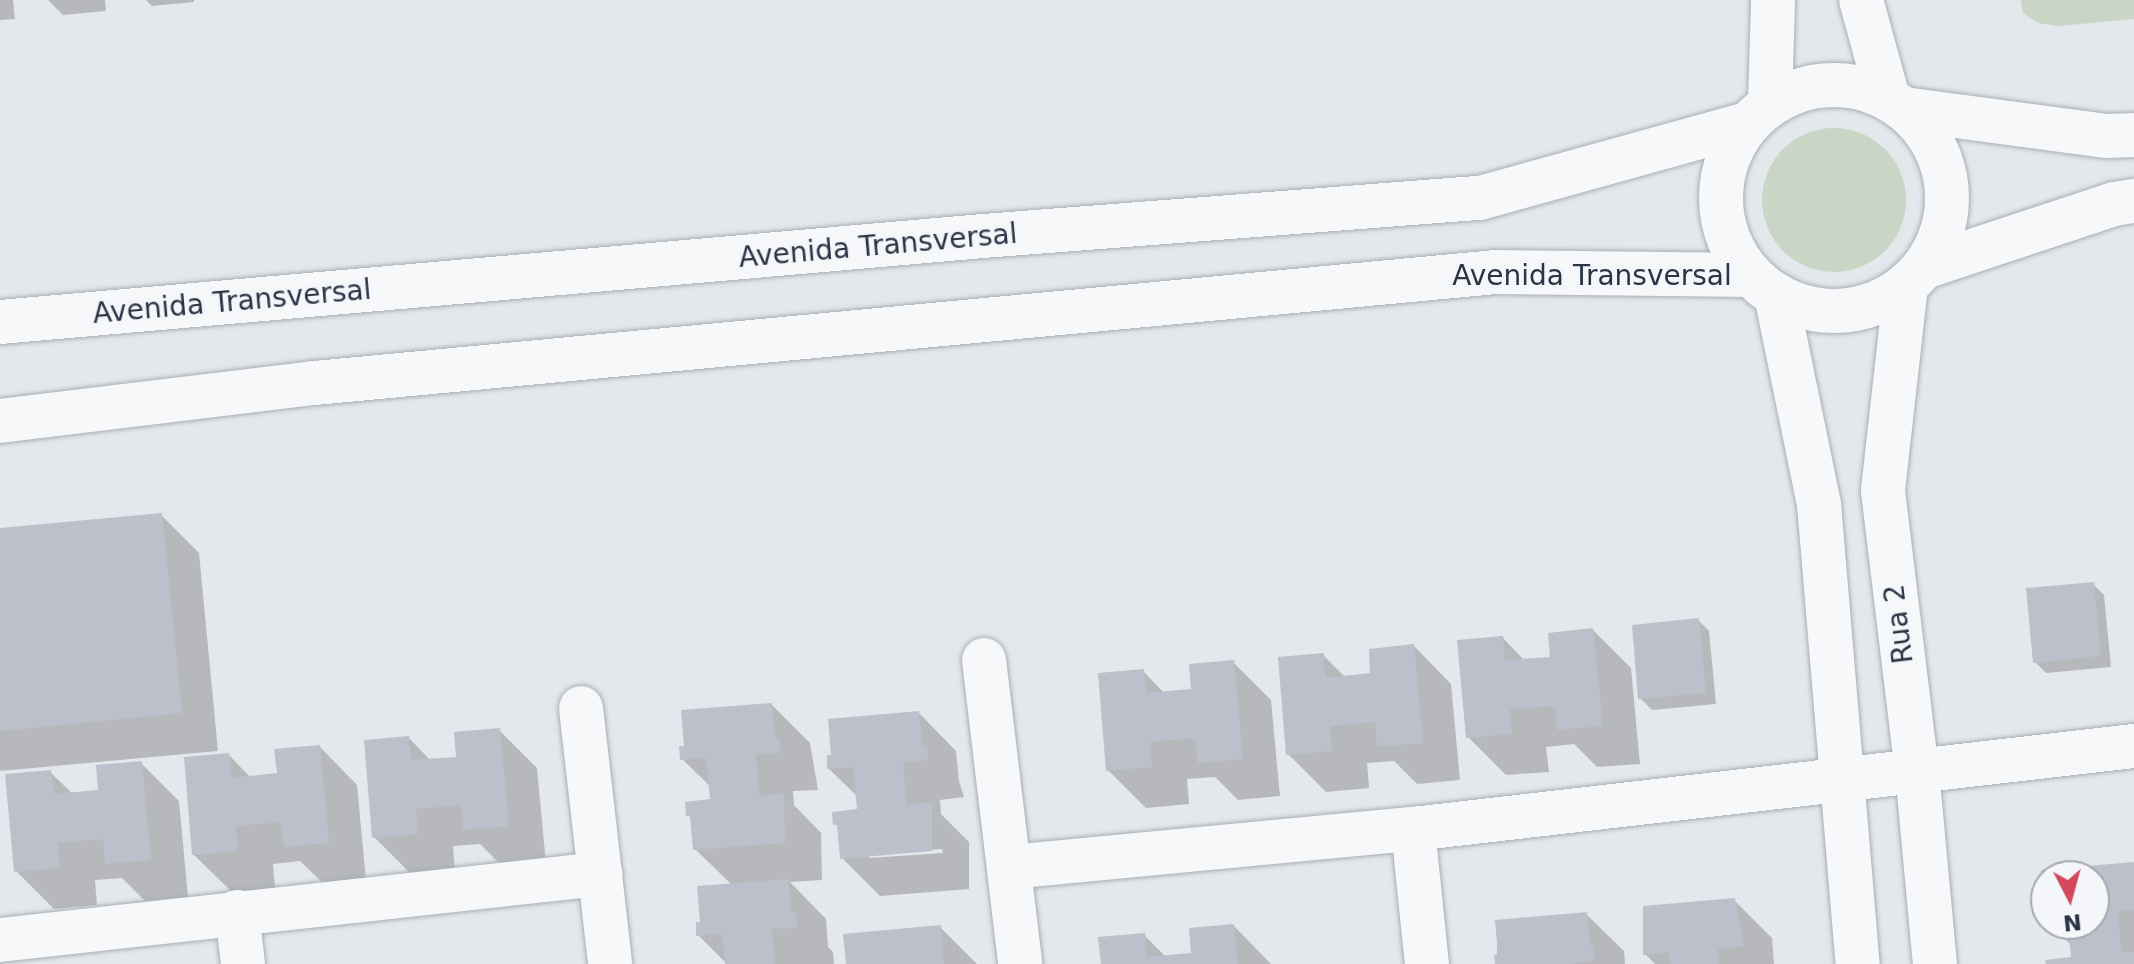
<!DOCTYPE html>
<html>
<head>
<meta charset="utf-8">
<style>
  body { margin:0 }
  #map { position:relative; width:2134px; height:964px; overflow:hidden; background:#e4e7ec; font-family:"DejaVu Sans",sans-serif }
  div>[style] { position:absolute }
  .green>* { inset:0; background:#c9d6c5 }
  .round { border-radius:50% }
  .shadow>* { inset:0; background:#0003 }
  .building>* { inset:0; background:#bbc0ca }
  .roads { filter:drop-shadow(0 0 2px #a9aeb7) drop-shadow(0 0 2px #a9aeb7) }
  .minor>* { height:44px; margin:-22px; padding:0 22px; transform-origin:22px; border-radius:22px; background:#f7f8fa }
  .minor>.ring { margin:-22px; padding:0; box-sizing:content-box; background:none; border:44px solid #f7f8fa; border-radius:50% }
  span { translate:-50% -50%; white-space:nowrap; text-align:center; line-height:1.15; -webkit-text-stroke:8px #f4f6f9; paint-order:stroke }
  .street-label { font-size:28px; color:#2b3445 }
  .north { position:absolute; left:2030px; top:860px; width:80px; height:80px; box-sizing:border-box; background:#f4f6f9; border:2px solid #a4a8b1; border-radius:50%; rotate:174deg; font-size:22px; font-weight:700; line-height:32px; text-align:center; color:#2b3445 }
  .north::after { content:''; display:block; margin:auto; width:28px; height:36px; background:#d1495b; clip-path:polygon(50% 0,100% 100%,50% 72%,0 100%) }
</style>
</head>
<body>
<div id="map">
  <div class="green">
    <i style="clip-path:polygon(2021px 0,2134px 0,2134px 19px,2058px 26px,2038px 23px,2023px 13px)"></i>
    <i class="round" style="left:1762px;top:128px;width:144px;height:144px"></i>
  </div>
  <div class="shadow">
    <i style="clip-path:polygon(0 0,13px 0,15px 19px,0 20px)"></i>
    <i style="clip-path:polygon(48px 0,105px 0,106px 11px,63px 15px)"></i>
    <i style="clip-path:polygon(146px 0,194px 0,194px 2px,152px 6px)"></i>
    <i style="clip-path:polygon(161px 515px,199px 553px,218px 751px,0 771px,0 530px)"></i>
    <i style="clip-path:polygon(2093px 584px,2104px 595px,2111px 667px,2046px 673px,2035px 662px)"></i>
    <i style="clip-path:polygon(1698px 620px,1709px 631px,1716px 704px,1652px 710px,1640px 698px)"></i>
    <i style="clip-path:polygon(1593px 630px,1631px 668px,1640px 764px,1597px 767px,1574px 744px,1546px 747px,1549px 772px,1506px 775px,1468px 737px,1503px 638px,1525px 661px,1552px 658px)"></i>
    <i style="clip-path:polygon(1414px 646px,1451px 684px,1460px 780px,1417px 784px,1394px 761px,1367px 763px,1369px 788px,1326px 792px,1288px 754px,1323px 655px,1346px 678px,1372px 675px)"></i>
    <i style="clip-path:polygon(1234px 663px,1271px 700px,1280px 796px,1238px 800px,1215px 777px,1187px 779px,1189px 804px,1146px 808px,1108px 770px,1143px 671px,1165px 694px,1193px 691px)"></i>
    <i style="clip-path:polygon(772px 705px,810px 743px,818px 790px,793px 791px,794px 805px,821px 833px,822px 880px,790px 882px,826px 919px,828px 947px,833px 952px,834px 964px,727px 964px,698px 935px,702px 924px,732px 885px,695px 849px,693px 820px,688px 815px,712px 801px,711px 787px,682px 759px)"></i>
    <i style="clip-path:polygon(evenodd,919px 713px,956px 751px,959px 781px,964px 797px,940px 800px,941px 814px,969px 842px,969px 889px,880px 896px,842px 858px,840px 828px,835px 824px,859px 811px,858px 797px,829px 769px,919px 713px,942px 849px,943px 853px,869px 858px,869px 854px,942px 849px)"></i>
    <i style="clip-path:polygon(499px 730px,537px 768px,546px 864px,503px 867px,480px 844px,453px 846px,455px 871px,412px 875px,374px 837px,409px 738px,431px 761px,458px 758px)"></i>
    <i style="clip-path:polygon(320px 747px,357px 785px,366px 880px,324px 884px,300px 861px,273px 864px,275px 888px,232px 892px,194px 855px,229px 755px,251px 778px,279px 775px)"></i>
    <i style="clip-path:polygon(141px 763px,179px 801px,188px 897px,145px 901px,122px 878px,95px 880px,97px 905px,54px 909px,16px 871px,50px 772px,73px 794px,100px 792px)"></i>
    <i style="clip-path:polygon(2134px 865px,2134px 964px,2048px 964px,2073px 959px,2072px 946px,2050px 924px,2094px 924px,2094px 876px,2046px 876px,2046px 902px,2043px 872px)"></i>
    <i style="clip-path:polygon(1734px 900px,1772px 938px,1774px 964px,1655px 964px,1645px 954px)"></i>
    <i style="clip-path:polygon(2046px 905px,2046px 920px,2043px 906px)"></i>
    <i style="clip-path:polygon(1586px 914px,1624px 951px,1625px 964px,1497px 964px,1497px 922px)"></i>
    <i style="clip-path:polygon(1234px 926px,1271px 964px,1103px 964px,1144px 935px,1166px 957px,1193px 955px)"></i>
    <i style="clip-path:polygon(940px 927px,977px 964px,848px 964px)"></i>
  </div>
  <div class="building">
    <i style="clip-path:polygon(162px 513px,182px 713px,0 731px,0 528px)"></i>
    <i style="clip-path:polygon(2094px 582px,2101px 656px,2033px 663px,2026px 588px)"></i>
    <i style="clip-path:polygon(1699px 618px,1706px 693px,1638px 699px,1632px 625px)"></i>
    <i style="clip-path:polygon(1593px 628px,1603px 726px,1557px 730px,1555px 706px,1510px 709px,1512px 734px,1466px 738px,1457px 640px,1503px 636px,1505px 660px,1550px 657px,1548px 633px)"></i>
    <i style="clip-path:polygon(1414px 644px,1423px 743px,1377px 747px,1375px 722px,1330px 726px,1332px 751px,1286px 755px,1278px 657px,1324px 653px,1325px 678px,1370px 673px,1369px 649px)"></i>
    <i style="clip-path:polygon(1234px 660px,1243px 759px,1198px 763px,1195px 738px,1150px 742px,1152px 767px,1106px 771px,1098px 673px,1144px 669px,1146px 693px,1191px 689px,1189px 664px)"></i>
    <i style="clip-path:polygon(772px 703px,775px 737px,779px 738px,781px 753px,756px 754px,759px 796px,784px 793px,785px 843px,693px 850px,690px 816px,686px 816px,685px 802px,710px 799px,706px 758px,680px 760px,679px 746px,684px 746px,681px 710px)"></i>
    <i style="clip-path:polygon(919px 711px,922px 746px,926px 746px,928px 760px,903px 762px,906px 805px,932px 802px,932px 851px,840px 859px,837px 824px,833px 825px,832px 812px,857px 809px,853px 767px,827px 769px,827px 755px,831px 755px,828px 719px)"></i>
    <i style="clip-path:polygon(500px 728px,509px 826px,463px 830px,461px 805px,416px 809px,418px 834px,372px 838px,364px 740px,409px 736px,411px 760px,456px 757px,454px 732px)"></i>
    <i style="clip-path:polygon(320px 745px,329px 843px,284px 847px,281px 822px,236px 826px,238px 851px,192px 855px,184px 757px,229px 753px,232px 778px,277px 773px,274px 749px)"></i>
    <i style="clip-path:polygon(142px 761px,151px 860px,105px 864px,103px 839px,58px 843px,60px 868px,14px 872px,5px 774px,51px 770px,54px 794px,98px 790px,96px 765px)"></i>
    <i style="clip-path:polygon(2134px 862px,2134px 910px,2118px 911px,2121px 952px,2134px 952px,2134px 964px,2046px 964px,2045px 960px,2071px 957px,2068px 924px,2094px 924px,2094px 876px,2046px 876px,2044px 902px,2041px 870px)"></i>
    <i style="clip-path:polygon(789px 879px,791px 913px,796px 913px,797px 928px,772px 929px,775px 964px,725px 964px,722px 934px,696px 936px,696px 922px,700px 922px,697px 886px)"></i>
    <i style="clip-path:polygon(1735px 898px,1744px 946px,1718px 949px,1719px 964px,1670px 964px,1669px 952px,1643px 955px,1643px 906px)"></i>
    <i style="clip-path:polygon(1587px 912px,1590px 946px,1594px 946px,1595px 960px,1570px 964px,1495px 964px,1494px 955px,1498px 954px,1495px 920px)"></i>
    <i style="clip-path:polygon(1234px 924px,1238px 964px,1101px 964px,1098px 937px,1145px 933px,1146px 957px,1191px 953px,1189px 928px)"></i>
    <i style="clip-path:polygon(941px 925px,944px 964px,846px 964px,843px 934px)"></i>
  </div>
  <div class="roads">
    <div class="minor">
      <i style="left:1861px;top:0;width:102px;rotate:74.6deg"></i>
      <i class="ring" style="left:1721px;top:85px;width:182px;height:182px"></i>
      <i style="left:1770px;top:103px;width:103px;rotate:-88.3deg"></i>
      <i style="left:1904px;top:109px;width:205px;rotate:7.6deg"></i>
      <i style="left:2107px;top:136px;width:27px;rotate:-2deg"></i>
      <i style="left:1924px;top:267px;width:200px;rotate:-18.3deg"></i>
      <i style="left:2114px;top:204px;width:20px;rotate:-9deg"></i>
      <i style="left:1906px;top:285px;width:207px;rotate:96.4deg"></i>
      <i style="left:1883px;top:491px;width:282px;rotate:83.1deg"></i>
      <i style="left:1917px;top:771px;width:194px;rotate:84.7deg"></i>
      <i style="left:1776px;top:295px;width:213px;rotate:78.4deg"></i>
      <i style="left:1819px;top:504px;width:462px;rotate:85.2deg"></i>
      <i style="left:0;top:322px;width:987px;rotate:-5deg"></i>
      <i style="left:983px;top:236px;width:498px;rotate:-4.4deg"></i>
      <i style="left:1480px;top:198px;width:277px;rotate:-15.5deg"></i>
      <i style="left:0;top:421px;width:317px;rotate:-6.9deg"></i>
      <i style="left:315px;top:383px;width:1186px;rotate:-5.37deg"></i>
      <i style="left:1496px;top:272px;width:254px;rotate:0.7deg"></i>
      <i style="left:984px;top:660px;width:306px;rotate:83.2deg"></i>
      <i style="left:581px;top:708px;width:258px;rotate:83.5deg"></i>
      <i style="left:1413px;top:829px;width:136px;rotate:84.1deg"></i>
      <i style="left:1009px;top:867px;width:406px;rotate:-5.4deg"></i>
      <i style="left:1413px;top:829px;width:726px;rotate:-6.57deg"></i>
      <i style="left:237px;top:912px;width:52px;rotate:83.4deg"></i>
      <i style="left:0;top:940px;width:604px;rotate:-6.28deg"></i>
    </div>
  </div>
  <div class="street-label">
    <span style="left:878px;top:246px;rotate:-5deg">Avenida Transversal</span>
    <span style="left:1592px;top:276px">Avenida Transversal</span>
    <span style="left:232px;top:302px;rotate:-5deg">Avenida Transversal</span>
    <span style="left:1899px;top:624px;rotate:-97deg">Rua 2</span>
  </div>
  <div class="north">N</div>
</div>
</body>
</html>
